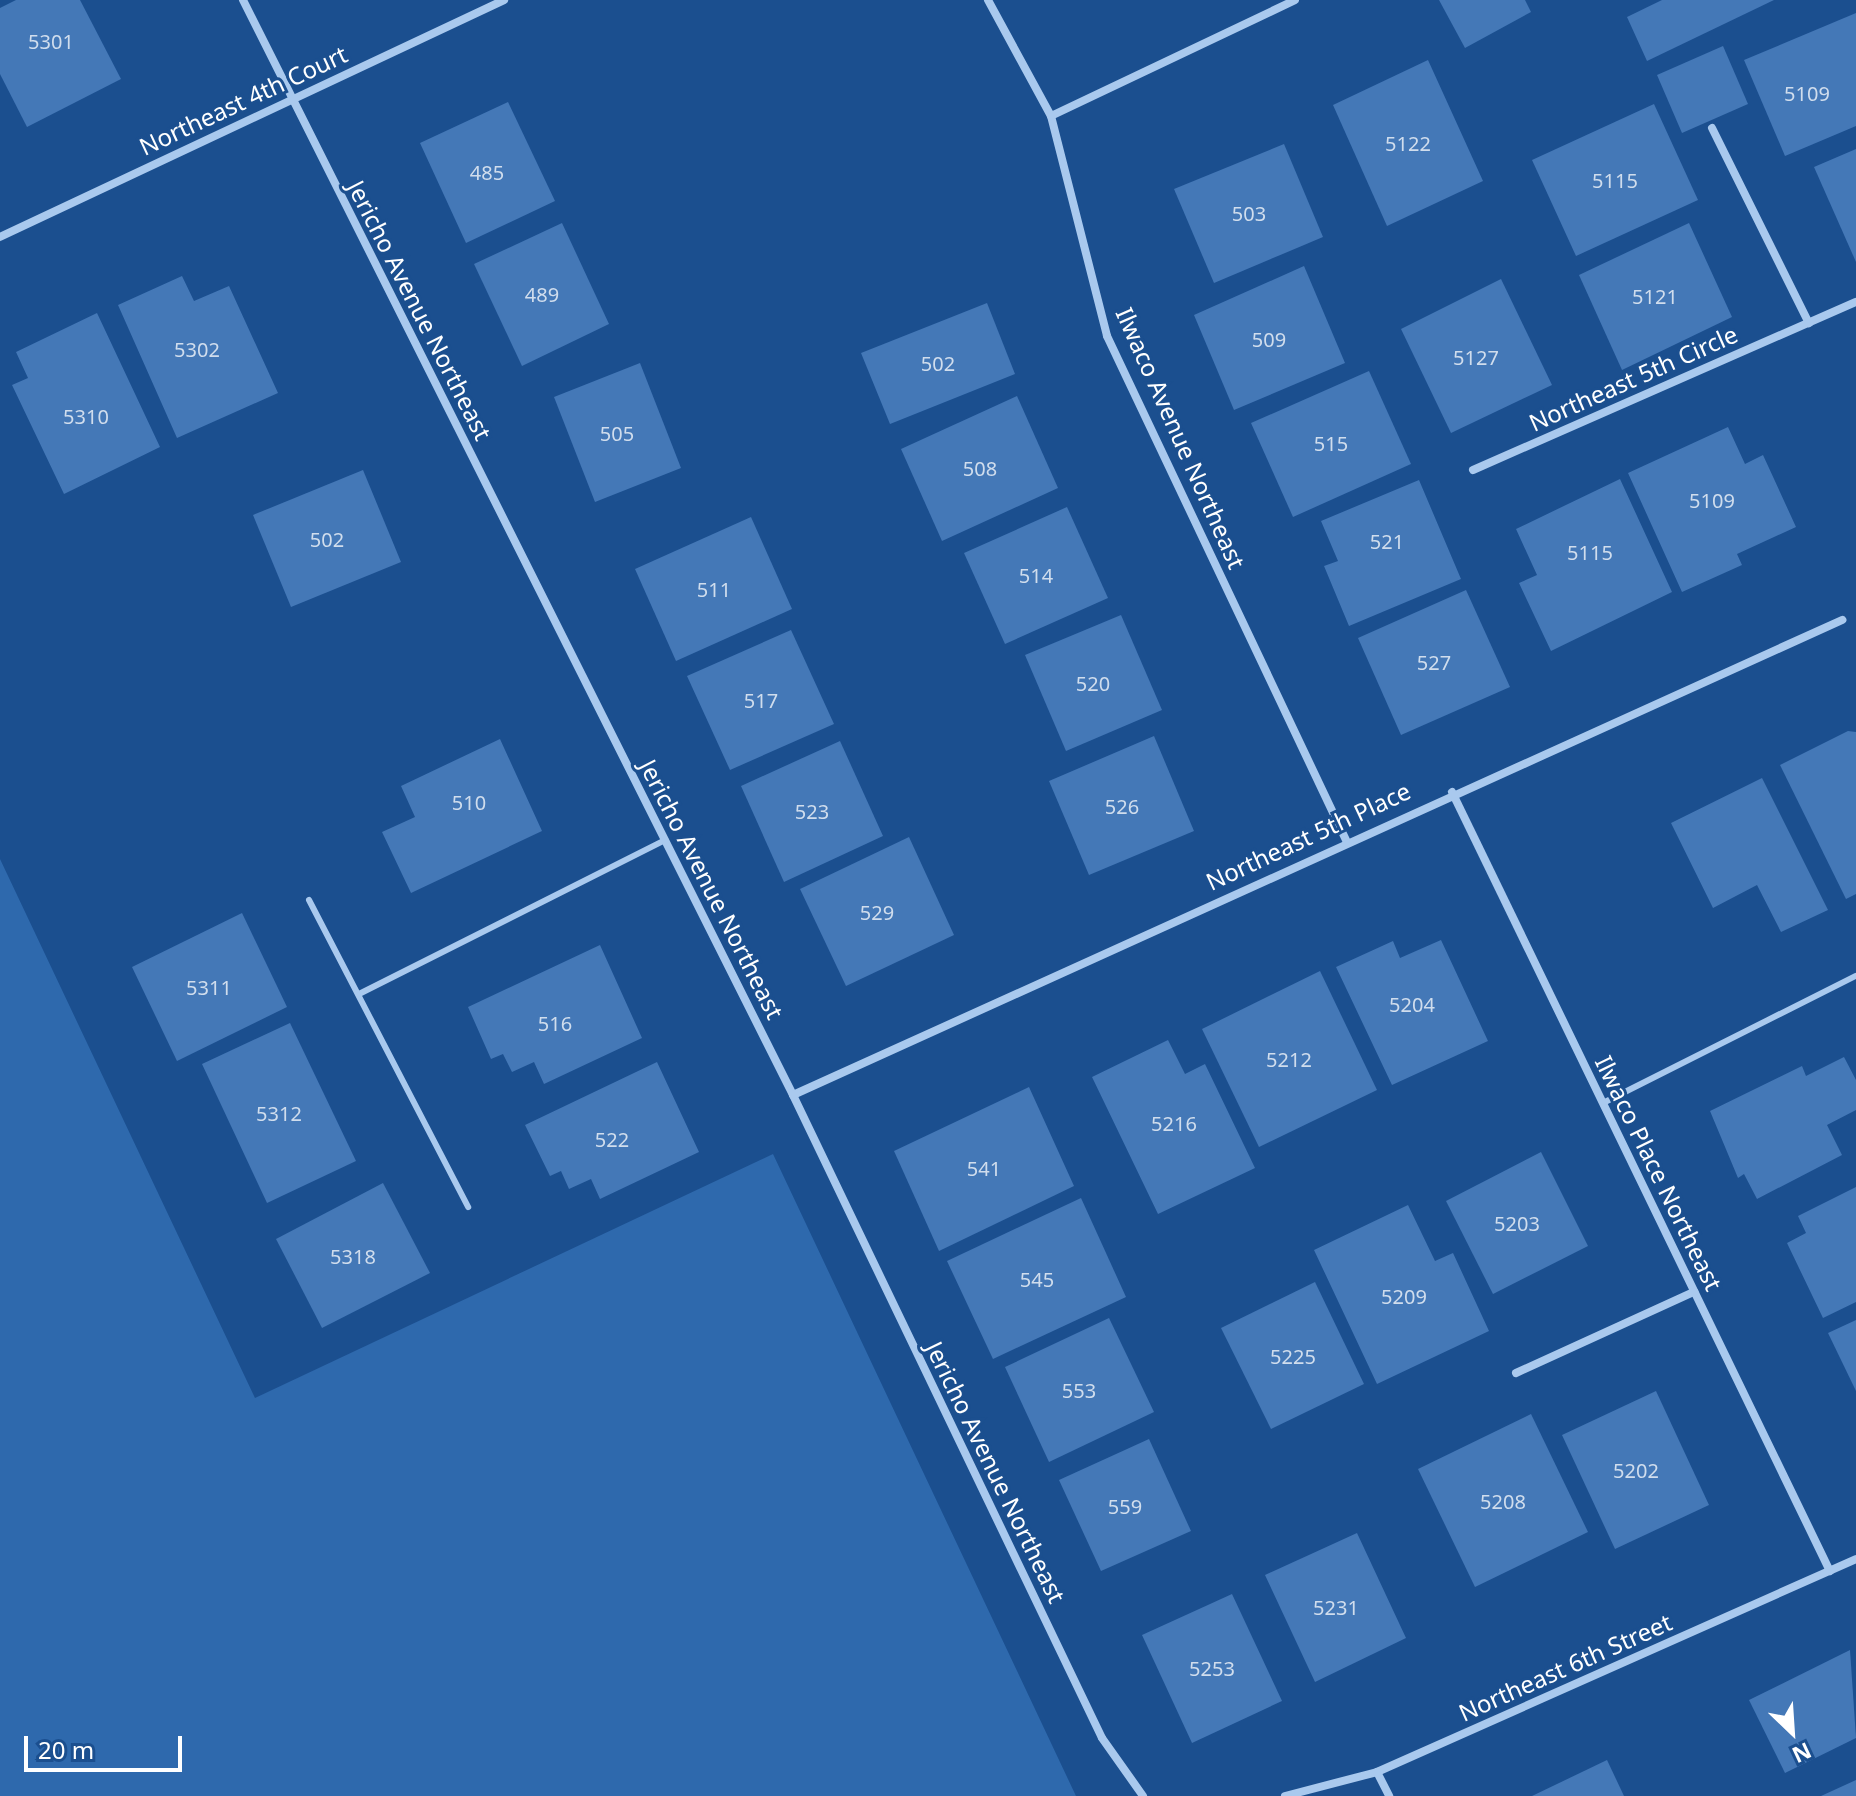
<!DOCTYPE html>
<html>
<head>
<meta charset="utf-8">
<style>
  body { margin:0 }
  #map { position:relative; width:1856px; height:1796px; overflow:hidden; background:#1b4f8f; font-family:"Noto Sans",sans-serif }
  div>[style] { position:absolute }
  .green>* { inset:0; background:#2e69ad }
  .building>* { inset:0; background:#4478b7 }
  .service>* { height:6px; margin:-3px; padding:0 3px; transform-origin:3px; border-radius:3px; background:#a9c9ee }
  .minor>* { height:8px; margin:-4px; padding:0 4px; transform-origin:4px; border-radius:4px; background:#a9c9ee }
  span { translate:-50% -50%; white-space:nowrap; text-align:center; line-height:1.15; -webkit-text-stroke:6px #1b4f8f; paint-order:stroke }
  .number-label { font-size:20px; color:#d0dded }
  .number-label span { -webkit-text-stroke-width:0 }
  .street-label { font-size:24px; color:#fff }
  .north { position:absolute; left:1752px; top:1692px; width:80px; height:80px; -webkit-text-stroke:6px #1b4f8f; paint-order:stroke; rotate:155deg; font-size:22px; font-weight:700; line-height:32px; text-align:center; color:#fff }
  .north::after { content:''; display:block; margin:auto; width:28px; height:36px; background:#fff; clip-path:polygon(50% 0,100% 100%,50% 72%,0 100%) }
  .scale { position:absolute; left:24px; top:1736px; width:158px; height:36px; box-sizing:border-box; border:4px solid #fff; border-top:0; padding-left:10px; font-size:24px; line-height:28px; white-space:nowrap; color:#fff; -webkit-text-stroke:6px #1b4f8f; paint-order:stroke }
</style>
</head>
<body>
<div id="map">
  <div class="green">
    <i style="clip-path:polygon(0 859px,255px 1398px,773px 1154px,1076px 1796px,0 1796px)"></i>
  </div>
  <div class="building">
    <i style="clip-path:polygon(16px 0,80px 0,121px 79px,27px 127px,0 74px,0 8px)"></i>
    <i style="clip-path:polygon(1439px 0,1525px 0,1531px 12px,1465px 48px)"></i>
    <i style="clip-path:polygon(1662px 0,1774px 0,1647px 61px,1627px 17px)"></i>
    <i style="clip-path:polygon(1856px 13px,1856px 126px,1785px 156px,1744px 60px)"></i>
    <i style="clip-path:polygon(1723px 46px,1748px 104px,1682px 133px,1657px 75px)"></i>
    <i style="clip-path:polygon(1428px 60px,1483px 181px,1387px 226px,1333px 105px)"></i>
    <i style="clip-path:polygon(508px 102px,555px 201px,466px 243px,420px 143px)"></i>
    <i style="clip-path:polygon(1654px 104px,1698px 200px,1576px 256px,1532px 160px)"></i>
    <i style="clip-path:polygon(1284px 144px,1323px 237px,1214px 283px,1174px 189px)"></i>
    <i style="clip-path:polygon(1856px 149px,1856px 262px,1814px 167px)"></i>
    <i style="clip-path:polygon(562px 223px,609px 324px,522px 366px,474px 264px)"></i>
    <i style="clip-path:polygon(1689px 223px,1732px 317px,1622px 370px,1579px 275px)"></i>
    <i style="clip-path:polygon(1304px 266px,1345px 363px,1234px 410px,1194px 315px)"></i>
    <i style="clip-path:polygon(182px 276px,194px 301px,229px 286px,278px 393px,177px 438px,118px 305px)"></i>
    <i style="clip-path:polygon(1501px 279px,1552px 385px,1451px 433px,1401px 329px)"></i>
    <i style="clip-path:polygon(987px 303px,1015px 374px,890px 424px,861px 353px)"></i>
    <i style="clip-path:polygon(97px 313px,160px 447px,64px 494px,12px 385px,28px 378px,16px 352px)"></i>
    <i style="clip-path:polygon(640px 363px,681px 468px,595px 502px,554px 397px)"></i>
    <i style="clip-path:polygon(1369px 371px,1411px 464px,1293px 517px,1251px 423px)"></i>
    <i style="clip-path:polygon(1017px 396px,1058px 488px,942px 541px,901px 449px)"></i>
    <i style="clip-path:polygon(1728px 427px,1745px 464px,1763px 455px,1796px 527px,1737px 554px,1742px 565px,1682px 592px,1628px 473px)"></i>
    <i style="clip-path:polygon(363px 470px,401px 562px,291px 607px,253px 515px)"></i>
    <i style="clip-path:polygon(1620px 479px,1672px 592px,1551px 651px,1519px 583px,1537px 575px,1516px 529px)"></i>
    <i style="clip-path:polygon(1419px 480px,1461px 579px,1349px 626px,1324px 566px,1338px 561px,1321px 521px)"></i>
    <i style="clip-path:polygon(1067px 507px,1108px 598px,1005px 644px,964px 553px)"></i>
    <i style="clip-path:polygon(751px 517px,792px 609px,676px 661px,635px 569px)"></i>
    <i style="clip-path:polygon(1466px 590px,1510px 687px,1401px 735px,1358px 638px)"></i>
    <i style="clip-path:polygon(1121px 615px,1162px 710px,1066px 751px,1025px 655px)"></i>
    <i style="clip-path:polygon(791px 630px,834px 724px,730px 770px,687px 676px)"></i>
    <i style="clip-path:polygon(1848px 731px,1856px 732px,1856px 894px,1846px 899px,1780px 765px)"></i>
    <i style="clip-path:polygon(1154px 736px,1194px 831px,1089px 875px,1049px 781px)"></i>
    <i style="clip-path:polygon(500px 739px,542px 831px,411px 893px,382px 832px,415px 817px,401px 786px)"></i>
    <i style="clip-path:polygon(840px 741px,883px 836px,784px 882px,741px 786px)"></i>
    <i style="clip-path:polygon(1762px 778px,1828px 910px,1781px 932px,1757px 885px,1713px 908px,1671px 823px)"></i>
    <i style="clip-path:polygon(909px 837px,954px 935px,846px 986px,800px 889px)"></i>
    <i style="clip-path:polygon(242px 913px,287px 1007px,177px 1061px,132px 967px)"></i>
    <i style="clip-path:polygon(1441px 940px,1488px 1041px,1392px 1085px,1336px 967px,1393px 941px,1400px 958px)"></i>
    <i style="clip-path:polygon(600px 945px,642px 1038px,544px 1084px,534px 1062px,512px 1072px,503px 1054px,491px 1059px,468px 1007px)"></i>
    <i style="clip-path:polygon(1320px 971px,1377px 1090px,1259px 1147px,1202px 1029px)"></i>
    <i style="clip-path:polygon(290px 1023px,356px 1161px,267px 1203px,202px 1064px)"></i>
    <i style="clip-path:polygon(1168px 1040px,1185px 1074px,1205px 1064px,1255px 1168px,1158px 1214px,1092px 1077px)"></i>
    <i style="clip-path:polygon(1844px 1057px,1856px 1080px,1856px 1110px,1827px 1125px,1842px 1155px,1757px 1199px,1744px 1174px,1738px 1178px,1710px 1111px,1802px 1066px,1806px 1076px)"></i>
    <i style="clip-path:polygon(657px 1062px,699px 1152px,600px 1199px,591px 1179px,569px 1189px,561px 1171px,550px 1176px,525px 1125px)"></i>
    <i style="clip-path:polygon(1029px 1087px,1074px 1186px,939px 1251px,894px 1151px)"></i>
    <i style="clip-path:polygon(1541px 1152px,1588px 1246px,1493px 1294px,1446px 1201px)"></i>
    <i style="clip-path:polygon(383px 1183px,430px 1273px,322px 1328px,276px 1239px)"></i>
    <i style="clip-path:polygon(1856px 1187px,1856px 1302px,1823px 1318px,1787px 1243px,1806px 1233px,1798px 1216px)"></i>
    <i style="clip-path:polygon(1081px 1198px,1126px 1297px,993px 1359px,947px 1261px)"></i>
    <i style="clip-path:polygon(1408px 1205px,1435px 1261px,1453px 1253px,1489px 1331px,1377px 1384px,1314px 1250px)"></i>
    <i style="clip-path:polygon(1315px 1282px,1364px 1384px,1271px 1429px,1221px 1328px)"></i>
    <i style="clip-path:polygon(1109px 1318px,1154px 1412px,1049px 1462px,1005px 1367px)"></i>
    <i style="clip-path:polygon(1856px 1320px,1856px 1391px,1828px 1333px)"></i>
    <i style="clip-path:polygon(1656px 1391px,1709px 1505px,1615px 1549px,1562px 1435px)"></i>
    <i style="clip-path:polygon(1531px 1414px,1588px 1532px,1475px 1587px,1418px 1469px)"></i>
    <i style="clip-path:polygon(1149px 1439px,1191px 1531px,1101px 1571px,1059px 1480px)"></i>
    <i style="clip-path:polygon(1357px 1533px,1406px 1638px,1315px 1682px,1265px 1575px)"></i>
    <i style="clip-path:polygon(1232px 1594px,1282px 1701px,1192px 1743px,1142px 1635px)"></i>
    <i style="clip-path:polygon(1850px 1650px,1856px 1738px,1785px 1773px,1749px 1700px)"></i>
    <i style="clip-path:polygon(1607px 1760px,1624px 1796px,1532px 1796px)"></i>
    <i style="clip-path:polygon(1856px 1780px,1856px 1796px,1821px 1796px)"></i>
  </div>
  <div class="service">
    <i style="left:309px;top:900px;width:346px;rotate:62.6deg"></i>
    <i style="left:359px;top:994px;width:343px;rotate:-26.7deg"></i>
    <i style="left:1603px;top:1103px;width:283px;rotate:-26.7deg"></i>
  </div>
  <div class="minor">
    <i style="left:243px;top:0;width:1225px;rotate:63.33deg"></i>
    <i style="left:793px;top:1095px;width:713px;rotate:64.33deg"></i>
    <i style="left:1102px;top:1738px;width:71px;rotate:54.7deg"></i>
    <i style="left:988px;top:0;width:132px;rotate:61.5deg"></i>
    <i style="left:1051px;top:116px;width:227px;rotate:75.7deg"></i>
    <i style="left:1107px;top:336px;width:558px;rotate:64.63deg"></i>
    <i style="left:1051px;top:116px;width:270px;rotate:-25.4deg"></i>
    <i style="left:1712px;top:128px;width:218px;rotate:63.6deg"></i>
    <i style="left:0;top:237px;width:557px;rotate:-25.18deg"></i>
    <i style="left:1473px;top:470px;width:418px;rotate:-23.7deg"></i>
    <i style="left:1452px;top:792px;width:866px;rotate:64.12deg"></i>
    <i style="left:793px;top:1095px;width:1152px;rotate:-24.36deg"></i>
    <i style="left:1516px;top:1373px;width:196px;rotate:-24.5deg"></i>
    <i style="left:1377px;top:1772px;width:27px;rotate:63deg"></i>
    <i style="left:1285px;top:1796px;width:95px;rotate:-14.6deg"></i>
    <i style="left:1377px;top:1772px;width:524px;rotate:-23.97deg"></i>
  </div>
  <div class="number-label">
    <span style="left:51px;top:41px">5301</span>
    <span style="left:1807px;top:93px">5109</span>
    <span style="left:1408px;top:143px">5122</span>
    <span style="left:487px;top:172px">485</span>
    <span style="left:1615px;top:180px">5115</span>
    <span style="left:1249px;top:213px">503</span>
    <span style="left:542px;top:294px">489</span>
    <span style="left:1655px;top:296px">5121</span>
    <span style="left:1269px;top:339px">509</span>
    <span style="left:197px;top:349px">5302</span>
    <span style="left:1476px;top:357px">5127</span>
    <span style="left:938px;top:363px">502</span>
    <span style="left:86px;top:416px">5310</span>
    <span style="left:617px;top:433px">505</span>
    <span style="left:1331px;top:443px">515</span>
    <span style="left:980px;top:468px">508</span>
    <span style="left:1712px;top:500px">5109</span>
    <span style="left:327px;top:539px">502</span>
    <span style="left:1387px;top:541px">521</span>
    <span style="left:1590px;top:552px">5115</span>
    <span style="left:1036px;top:575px">514</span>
    <span style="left:714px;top:589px">511</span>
    <span style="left:1434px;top:662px">527</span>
    <span style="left:1093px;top:683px">520</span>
    <span style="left:761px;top:700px">517</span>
    <span style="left:469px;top:802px">510</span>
    <span style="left:1122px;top:806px">526</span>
    <span style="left:812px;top:811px">523</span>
    <span style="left:877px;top:912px">529</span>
    <span style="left:209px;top:987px">5311</span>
    <span style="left:1412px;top:1004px">5204</span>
    <span style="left:555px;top:1023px">516</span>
    <span style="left:1289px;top:1059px">5212</span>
    <span style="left:279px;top:1113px">5312</span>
    <span style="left:1174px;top:1123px">5216</span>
    <span style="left:612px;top:1139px">522</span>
    <span style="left:984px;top:1168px">541</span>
    <span style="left:1517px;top:1223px">5203</span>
    <span style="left:353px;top:1256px">5318</span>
    <span style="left:1037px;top:1279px">545</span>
    <span style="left:1404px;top:1296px">5209</span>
    <span style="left:1293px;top:1356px">5225</span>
    <span style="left:1079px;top:1390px">553</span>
    <span style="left:1636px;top:1470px">5202</span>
    <span style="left:1503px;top:1501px">5208</span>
    <span style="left:1125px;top:1506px">559</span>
    <span style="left:1336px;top:1607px">5231</span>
    <span style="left:1212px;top:1668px">5253</span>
  </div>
  <div class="street-label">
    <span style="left:243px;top:100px;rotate:-25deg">Northeast 4th Court</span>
    <span style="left:420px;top:310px;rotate:63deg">Jericho Avenue Northeast</span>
    <span style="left:1633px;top:378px;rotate:-24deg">Northeast 5th Circle</span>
    <span style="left:1181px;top:438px;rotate:66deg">Ilwaco Avenue Northeast</span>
    <span style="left:1308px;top:836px;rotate:-25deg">Northeast 5th Place</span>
    <span style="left:712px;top:889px;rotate:63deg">Jericho Avenue Northeast</span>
    <span style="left:1659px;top:1173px;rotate:64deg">Ilwaco Place Northeast</span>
    <span style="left:996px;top:1472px;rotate:64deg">Jericho Avenue Northeast</span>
    <span style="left:1565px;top:1667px;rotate:-24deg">Northeast 6th Street</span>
  </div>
  <div class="north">N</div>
  <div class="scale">20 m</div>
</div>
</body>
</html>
